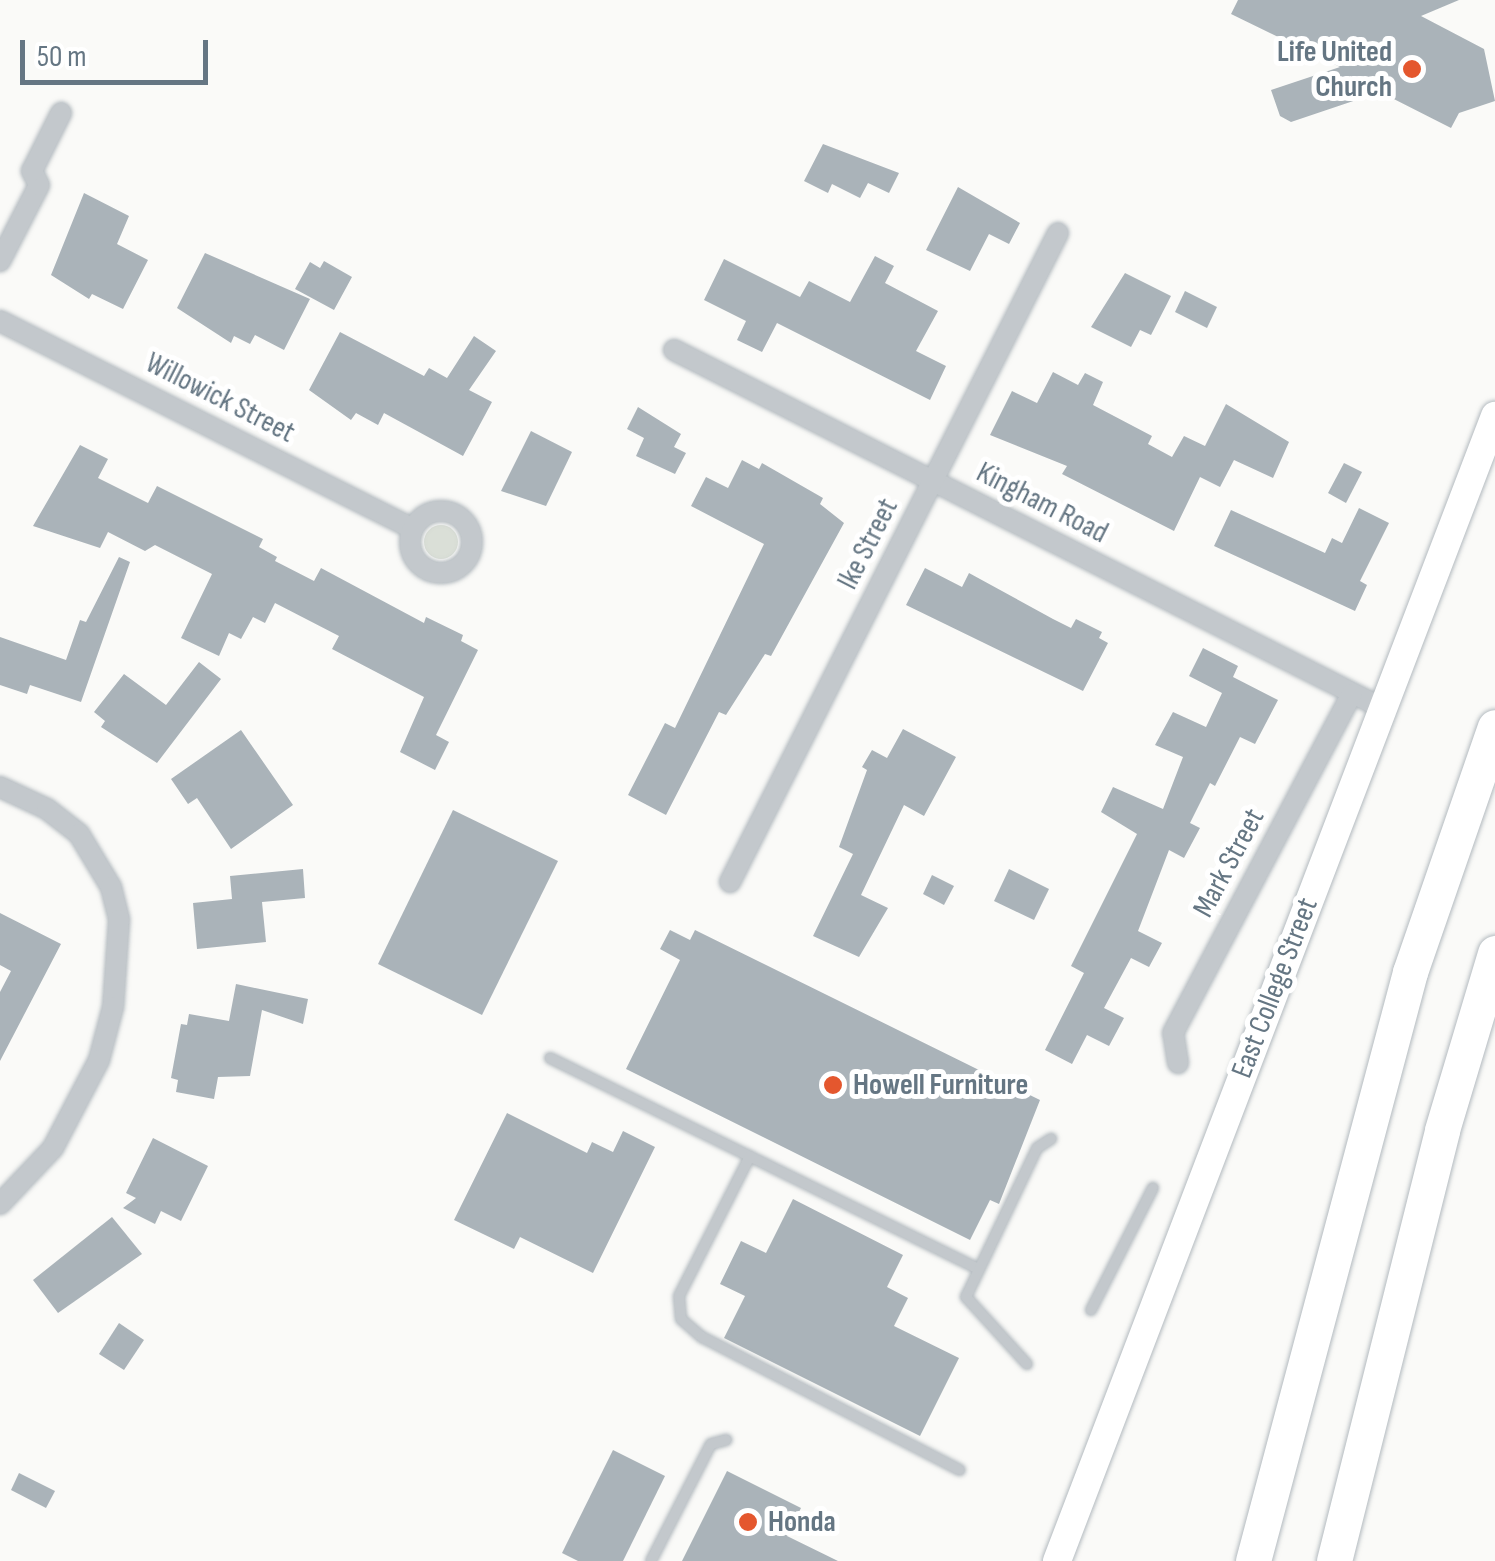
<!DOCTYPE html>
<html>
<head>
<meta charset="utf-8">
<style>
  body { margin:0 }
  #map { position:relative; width:1495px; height:1561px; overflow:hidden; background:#fafaf8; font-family:"Sofia Sans Condensed",sans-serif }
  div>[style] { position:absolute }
  .green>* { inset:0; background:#dadfd7 }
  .round { border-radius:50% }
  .building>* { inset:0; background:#aab3b9 }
  .roads { filter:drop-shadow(0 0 2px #b3babf) drop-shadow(0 0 2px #b3babf) }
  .lane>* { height:10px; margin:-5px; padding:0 5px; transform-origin:5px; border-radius:5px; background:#c3c8cc }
  .street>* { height:20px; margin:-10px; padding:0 10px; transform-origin:10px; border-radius:10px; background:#c3c8cc }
  .street>.ring { margin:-10px; padding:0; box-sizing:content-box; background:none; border:20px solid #c3c8cc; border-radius:50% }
  .secondary>* { height:28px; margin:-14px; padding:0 14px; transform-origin:14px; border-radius:14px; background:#fff }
  .highway>* { height:35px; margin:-17.5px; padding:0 17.5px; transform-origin:17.5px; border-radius:17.5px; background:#fff }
  .dots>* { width:28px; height:28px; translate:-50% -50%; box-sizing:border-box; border:5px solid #fff; border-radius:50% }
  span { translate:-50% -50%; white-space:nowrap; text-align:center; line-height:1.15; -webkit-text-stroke:10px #fff; paint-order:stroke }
  .poi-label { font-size:30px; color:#657683; font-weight:700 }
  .right { translate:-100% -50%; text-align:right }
  .left { translate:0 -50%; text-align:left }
  .street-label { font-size:30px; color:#657683 }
  .scale { position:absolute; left:20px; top:40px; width:188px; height:45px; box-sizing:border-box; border:5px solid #657683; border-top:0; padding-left:12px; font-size:30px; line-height:35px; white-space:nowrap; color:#657683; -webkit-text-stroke:8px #fff; paint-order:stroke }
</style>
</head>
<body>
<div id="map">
  <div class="green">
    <i class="round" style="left:424px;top:525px;width:34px;height:34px"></i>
  </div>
  <div class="building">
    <i style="clip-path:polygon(1238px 0,1459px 0,1421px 16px,1484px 49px,1495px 101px,1459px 113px,1451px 128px,1380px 92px,1291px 122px,1280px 116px,1271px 90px,1340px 67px,1231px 14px)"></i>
    <i style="clip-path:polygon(823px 144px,899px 173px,889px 193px,868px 183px,860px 198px,832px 184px,828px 193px,804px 181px)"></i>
    <i style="clip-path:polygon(958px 187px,1020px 223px,1009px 244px,989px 234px,970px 271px,926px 250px)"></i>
    <i style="clip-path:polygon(84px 193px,129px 216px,117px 244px,148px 260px,123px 309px,92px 294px,89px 299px,51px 275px)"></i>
    <i style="clip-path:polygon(205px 253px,310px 299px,284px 350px,255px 335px,250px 344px,234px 336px,231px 343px,177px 308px)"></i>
    <i style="clip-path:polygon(875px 256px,894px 266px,885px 283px,938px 311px,916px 351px,946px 366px,930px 400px,777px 323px,762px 352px,737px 340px,746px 321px,704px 300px,724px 259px,800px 297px,809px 281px,850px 302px)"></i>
    <i style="clip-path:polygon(324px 261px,352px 277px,334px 310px,295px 289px,310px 262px,320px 268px)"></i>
    <i style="clip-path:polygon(1125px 273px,1171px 296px,1151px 335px,1140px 330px,1131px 347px,1091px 327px)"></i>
    <i style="clip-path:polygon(1185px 291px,1217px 307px,1207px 328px,1175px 312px)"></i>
    <i style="clip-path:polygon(340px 332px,424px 376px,429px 368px,447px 378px,474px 336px,496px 351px,469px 390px,492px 402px,463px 456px,384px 413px,378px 425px,356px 413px,351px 420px,309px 390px)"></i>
    <i style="clip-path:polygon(1053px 372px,1078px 385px,1085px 373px,1103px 382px,1093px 405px,1152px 436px,1148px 444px,1172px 457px,1184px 436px,1205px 446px,1226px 404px,1289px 442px,1273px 478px,1234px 460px,1220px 487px,1200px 477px,1174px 531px,1062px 474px,1067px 466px,990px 435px,1012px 391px,1037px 403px)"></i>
    <i style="clip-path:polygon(638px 407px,681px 434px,674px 447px,686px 453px,675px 474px,636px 456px,644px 438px,627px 429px)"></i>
    <i style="clip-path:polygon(531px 431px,572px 452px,546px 506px,501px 491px)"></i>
    <i style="clip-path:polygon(80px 445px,108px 459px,98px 478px,148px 503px,157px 486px,263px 539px,259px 547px,277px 557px,275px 561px,314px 581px,321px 568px,424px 623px,426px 617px,463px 635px,461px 641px,478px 650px,436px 735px,449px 742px,435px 770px,400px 752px,424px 697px,332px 649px,339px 636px,275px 603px,265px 623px,253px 617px,241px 639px,229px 633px,219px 656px,181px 638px,212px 574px,155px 545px,145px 551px,108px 532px,100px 548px,33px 526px)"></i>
    <i style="clip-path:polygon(742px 460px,759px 469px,762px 463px,823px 498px,820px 504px,844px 523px,771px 656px,765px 654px,726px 715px,719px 712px,666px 815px,628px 795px,665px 723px,675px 728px,764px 544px,691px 506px,706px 477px,728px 488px)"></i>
    <i style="clip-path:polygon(1344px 463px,1362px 472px,1346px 503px,1328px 493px)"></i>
    <i style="clip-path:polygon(1359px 508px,1389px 523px,1360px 581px,1367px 585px,1355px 611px,1214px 546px,1231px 510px,1325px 553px,1332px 538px,1342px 543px)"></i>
    <i style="clip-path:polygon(119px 557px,130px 562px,81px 702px,30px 685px,27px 694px,0 685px,0 637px,66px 660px,80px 620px,86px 622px)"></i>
    <i style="clip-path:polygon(925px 568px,962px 587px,969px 573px,1053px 619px,1071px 628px,1076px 619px,1102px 632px,1099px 638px,1108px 643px,1083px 691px,906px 605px)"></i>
    <i style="clip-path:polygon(1203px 648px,1238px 666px,1233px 677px,1278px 700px,1255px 744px,1240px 737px,1215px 786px,1210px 783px,1190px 823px,1200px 828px,1184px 858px,1169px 850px,1138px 931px,1162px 943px,1149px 967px,1131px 958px,1104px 1008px,1124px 1018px,1109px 1046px,1087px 1035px,1072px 1064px,1045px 1050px,1084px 973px,1071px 966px,1137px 834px,1101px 812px,1113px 787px,1163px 809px,1183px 757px,1155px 745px,1173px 712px,1206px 727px,1222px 693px,1189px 676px)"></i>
    <i style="clip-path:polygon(199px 662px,221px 679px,157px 763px,101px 727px,105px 721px,94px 712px,124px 674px,166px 705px)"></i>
    <i style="clip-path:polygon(903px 729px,956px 757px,924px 816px,904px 805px,861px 895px,888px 908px,859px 957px,813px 936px,853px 854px,839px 847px,867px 770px,862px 767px,872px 750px,887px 758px)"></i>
    <i style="clip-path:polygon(241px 730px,293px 805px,231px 849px,197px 798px,188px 804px,171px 779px)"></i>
    <i style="clip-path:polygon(453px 810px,558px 861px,482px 1015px,378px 964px)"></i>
    <i style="clip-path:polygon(303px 869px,305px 898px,262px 902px,266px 942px,197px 949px,193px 903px,232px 899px,230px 876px)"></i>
    <i style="clip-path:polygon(1009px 869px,1049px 889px,1034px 920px,994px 901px)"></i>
    <i style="clip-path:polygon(932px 875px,954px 886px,944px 905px,923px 894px)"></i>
    <i style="clip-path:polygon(0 913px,61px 944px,0 1061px,0 992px,11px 971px,0 965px)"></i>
    <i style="clip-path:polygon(670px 930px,690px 940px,695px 930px,1040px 1100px,999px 1204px,990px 1200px,970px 1240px,626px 1069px,680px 960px,660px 949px)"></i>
    <i style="clip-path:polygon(236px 984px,308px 999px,303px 1024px,262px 1010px,250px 1076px,218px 1077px,214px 1099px,176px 1092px,178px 1080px,171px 1078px,181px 1024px,187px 1025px,189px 1014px,229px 1021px)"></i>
    <i style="clip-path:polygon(507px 1113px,587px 1153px,592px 1142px,613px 1152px,623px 1131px,655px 1147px,593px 1273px,520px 1237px,514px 1249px,454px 1220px)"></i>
    <i style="clip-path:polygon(153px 1138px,208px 1166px,181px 1221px,161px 1211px,155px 1224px,123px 1208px,136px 1198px,126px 1193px)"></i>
    <i style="clip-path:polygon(793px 1199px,903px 1255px,887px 1287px,908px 1298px,894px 1326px,959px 1358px,920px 1436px,724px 1338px,745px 1296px,720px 1284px,741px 1241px,766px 1253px)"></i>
    <i style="clip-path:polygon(112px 1217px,142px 1254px,58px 1313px,33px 1280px)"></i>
    <i style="clip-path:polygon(119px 1323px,144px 1340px,124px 1370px,99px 1354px)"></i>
    <i style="clip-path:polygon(613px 1450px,665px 1476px,623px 1561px,578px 1561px,562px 1553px)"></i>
    <i style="clip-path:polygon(727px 1471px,801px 1508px,787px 1536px,838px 1561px,682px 1561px)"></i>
    <i style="clip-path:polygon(19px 1473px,55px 1491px,46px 1508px,11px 1490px)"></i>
  </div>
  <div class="roads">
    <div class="lane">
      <i style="left:550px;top:1058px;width:476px;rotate:26.2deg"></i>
      <i style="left:750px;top:1156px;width:157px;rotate:116.9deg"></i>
      <i style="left:679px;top:1296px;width:23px;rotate:85deg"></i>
      <i style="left:681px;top:1319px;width:28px;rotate:41deg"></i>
      <i style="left:702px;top:1337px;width:290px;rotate:27.3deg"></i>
      <i style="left:1091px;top:1310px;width:137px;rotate:-63.1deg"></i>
      <i style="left:1027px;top:1364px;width:91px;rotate:-132.3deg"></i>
      <i style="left:966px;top:1297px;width:165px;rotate:-64.5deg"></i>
      <i style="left:1037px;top:1148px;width:17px;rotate:-33deg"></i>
      <i style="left:651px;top:1561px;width:131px;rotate:-62.9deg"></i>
      <i style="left:711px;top:1444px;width:16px;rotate:-15deg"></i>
    </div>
    <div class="street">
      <i style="left:0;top:261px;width:85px;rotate:-62.8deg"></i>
      <i style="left:39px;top:185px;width:16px;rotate:-117deg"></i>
      <i style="left:32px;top:171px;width:65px;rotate:-63.4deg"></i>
      <i style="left:0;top:321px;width:462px;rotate:26.7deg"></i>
      <i style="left:674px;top:350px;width:796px;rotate:26.82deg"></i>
      <i class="ring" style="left:410px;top:511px;width:42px;height:42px"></i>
      <i style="left:0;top:787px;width:52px;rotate:25.1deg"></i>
      <i style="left:47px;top:809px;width:41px;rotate:38deg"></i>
      <i style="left:79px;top:834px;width:62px;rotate:58.9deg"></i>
      <i style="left:111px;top:887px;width:34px;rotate:76deg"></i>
      <i style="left:119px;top:920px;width:87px;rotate:93.9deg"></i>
      <i style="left:113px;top:1007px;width:55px;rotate:104.8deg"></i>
      <i style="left:99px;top:1060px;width:99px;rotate:117.6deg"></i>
      <i style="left:53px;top:1148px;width:77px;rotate:133.4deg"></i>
      <i style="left:730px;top:882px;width:727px;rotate:-63.19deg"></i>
      <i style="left:1178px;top:1063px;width:30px;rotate:-99deg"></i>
      <i style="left:1173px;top:1033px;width:383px;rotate:-62.2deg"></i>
    </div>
    <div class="secondary">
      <i style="left:1057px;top:1561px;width:1226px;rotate:-69.07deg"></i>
    </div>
    <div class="highway">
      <i style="left:1253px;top:1561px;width:610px;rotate:-75.07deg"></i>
      <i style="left:1410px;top:972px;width:259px;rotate:-70.9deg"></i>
      <i style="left:1334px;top:1561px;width:444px;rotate:-75.9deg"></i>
      <i style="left:1442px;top:1130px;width:185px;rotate:-73.3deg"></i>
    </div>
  </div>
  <div class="dots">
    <i style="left:1412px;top:69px;background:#e4572e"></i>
    <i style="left:833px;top:1085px;background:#e4572e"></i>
    <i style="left:748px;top:1522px;background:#e4572e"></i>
  </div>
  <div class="poi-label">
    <span class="right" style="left:1392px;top:69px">Life United<br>Church</span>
    <span class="left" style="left:853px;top:1085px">Howell Furniture</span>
    <span class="left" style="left:768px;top:1522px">Honda</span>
  </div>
  <div class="street-label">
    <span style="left:220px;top:398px;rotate:27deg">Willowick Street</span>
    <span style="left:1042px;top:503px;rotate:27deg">Kingham Road</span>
    <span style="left:868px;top:544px;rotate:-63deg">Ike Street</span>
    <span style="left:1229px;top:863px;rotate:-62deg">Mark Street</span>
    <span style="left:1275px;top:988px;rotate:-69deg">East College Street</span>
  </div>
  <div class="scale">50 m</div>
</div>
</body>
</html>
